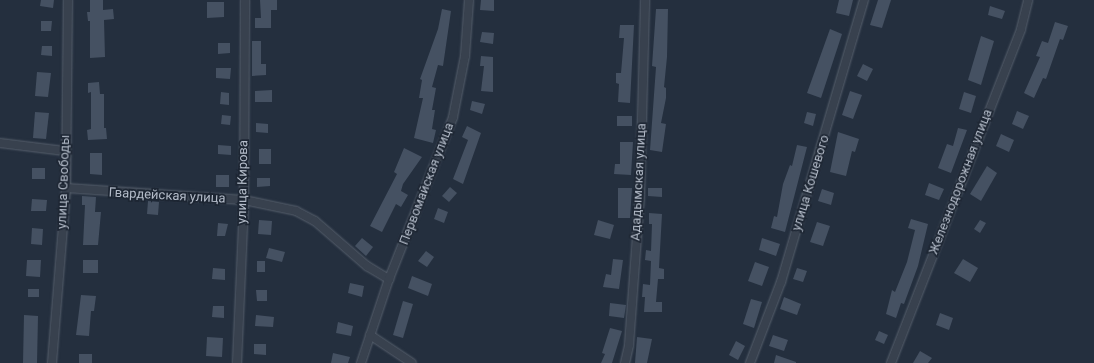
<!DOCTYPE html>
<html>
<head>
<meta charset="utf-8">
<style>
  body { margin:0 }
  #map { position:relative; width:1094px; height:363px; overflow:hidden; background:#242f3e; font-family:Roboto,sans-serif }
  div>[style] { position:absolute }
  .building>* { inset:0; background:#455162 }
  .roads { filter:drop-shadow(0 0 1px #565f6c) drop-shadow(0 0 1px #565f6c) }
  .street>* { height:8px; margin:-4px; padding:0 4px; transform-origin:4px; border-radius:4px; background:#38414e }
  span { translate:-50% -50%; white-space:nowrap; text-align:center; line-height:1.15; -webkit-text-stroke:3.5px #1d2633; paint-order:stroke }
  .street-label { font-size:13px; color:#b4bcc9 }
</style>
</head>
<body>
<div id="map">
  <div class="building">
    <i style="clip-path:polygon(41px 0,54px 0,53px 8px,40px 6px)"></i>
    <i style="clip-path:polygon(90px 0,103px 0,103px 10px,113px 9px,114px 19px,104px 20px,105px 57px,90px 58px,90px 21px,88px 21px,87px 12px,90px 12px)"></i>
    <i style="clip-path:polygon(260px 0,277px 0,277px 10px,271px 10px,271px 28px,255px 28px,255px 18px,261px 18px)"></i>
    <i style="clip-path:polygon(481px 0,494px 0,494px 11px,480px 10px)"></i>
    <i style="clip-path:polygon(839px 0,853px 0,849px 16px,836px 13px)"></i>
    <i style="clip-path:polygon(878px 0,891px 0,882px 28px,870px 25px)"></i>
    <i style="clip-path:polygon(207px 2px,224px 2px,224px 17px,207px 18px)"></i>
    <i style="clip-path:polygon(990px 6px,1005px 11px,1002px 19px,988px 15px)"></i>
    <i style="clip-path:polygon(442px 9px,451px 11px,443px 66px,438px 65px,432px 87px,436px 88px,432px 110px,435px 110px,432px 129px,436px 130px,433px 143px,414px 138px,423px 98px,419px 98px,422px 80px,420px 79px,438px 29px)"></i>
    <i style="clip-path:polygon(656px 9px,668px 9px,667px 57px,664px 87px,666px 88px,666px 98px,661px 123px,666px 124px,662px 152px,650px 150px,656px 67px,652px 66px)"></i>
    <i style="clip-path:polygon(41px 21px,52px 21px,51px 31px,41px 31px)"></i>
    <i style="clip-path:polygon(1055px 22px,1068px 26px,1063px 40px,1060px 39px,1046px 79px,1043px 78px,1034px 98px,1024px 93px,1040px 57px,1036px 56px,1042px 41px,1048px 43px)"></i>
    <i style="clip-path:polygon(620px 25px,634px 25px,630px 103px,618px 102px,619px 84px,616px 83px,616px 73px,621px 73px,624px 38px,619px 38px)"></i>
    <i style="clip-path:polygon(830px 29px,842px 34px,821px 98px,807px 93px)"></i>
    <i style="clip-path:polygon(482px 32px,494px 33px,493px 44px,480px 42px)"></i>
    <i style="clip-path:polygon(981px 36px,994px 41px,981px 85px,968px 80px)"></i>
    <i style="clip-path:polygon(252px 41px,261px 41px,261px 64px,266px 64px,266px 75px,252px 76px)"></i>
    <i style="clip-path:polygon(218px 43px,230px 43px,230px 53px,218px 54px)"></i>
    <i style="clip-path:polygon(42px 46px,52px 46px,52px 56px,41px 55px)"></i>
    <i style="clip-path:polygon(481px 56px,493px 57px,493px 92px,481px 91px,484px 66px,480px 66px)"></i>
    <i style="clip-path:polygon(863px 64px,873px 69px,867px 81px,857px 76px)"></i>
    <i style="clip-path:polygon(216px 68px,231px 68px,230px 79px,216px 78px)"></i>
    <i style="clip-path:polygon(37px 72px,51px 73px,48px 97px,35px 96px)"></i>
    <i style="clip-path:polygon(99px 82px,100px 94px,104px 94px,104px 128px,106px 128px,107px 139px,88px 140px,87px 130px,91px 129px,91px 92px,88px 93px,88px 83px)"></i>
    <i style="clip-path:polygon(272px 90px,272px 102px,255px 102px,255px 91px)"></i>
    <i style="clip-path:polygon(850px 91px,862px 95px,853px 119px,842px 115px)"></i>
    <i style="clip-path:polygon(221px 92px,229px 93px,229px 105px,220px 104px)"></i>
    <i style="clip-path:polygon(964px 92px,976px 96px,971px 113px,959px 109px)"></i>
    <i style="clip-path:polygon(472px 101px,485px 104px,482px 114px,470px 110px)"></i>
    <i style="clip-path:polygon(1017px 111px,1029px 116px,1023px 129px,1012px 124px)"></i>
    <i style="clip-path:polygon(35px 112px,49px 113px,46px 139px,33px 138px)"></i>
    <i style="clip-path:polygon(807px 112px,816px 114px,813px 126px,804px 123px)"></i>
    <i style="clip-path:polygon(222px 115px,231px 116px,230px 125px,221px 124px)"></i>
    <i style="clip-path:polygon(617px 116px,632px 116px,632px 126px,617px 126px)"></i>
    <i style="clip-path:polygon(256px 123px,268px 124px,268px 133px,256px 132px)"></i>
    <i style="clip-path:polygon(467px 126px,481px 133px,463px 184px,453px 179px,468px 140px,462px 137px)"></i>
    <i style="clip-path:polygon(958px 128px,967px 130px,951px 173px,938px 168px,947px 144px,953px 146px)"></i>
    <i style="clip-path:polygon(838px 132px,859px 139px,855px 152px,852px 151px,846px 176px,830px 172px)"></i>
    <i style="clip-path:polygon(1001px 134px,1014px 140px,1009px 152px,996px 146px)"></i>
    <i style="clip-path:polygon(620px 142px,633px 142px,631px 175px,614px 174px,615px 164px,620px 164px)"></i>
    <i style="clip-path:polygon(218px 145px,231px 146px,231px 155px,218px 154px)"></i>
    <i style="clip-path:polygon(797px 145px,807px 147px,785px 232px,771px 228px,774px 216px,777px 217px,783px 184px,790px 165px,792px 166px)"></i>
    <i style="clip-path:polygon(404px 148px,422px 157px,403px 184px,401px 191px,408px 195px,401px 207px,396px 204px,382px 232px,370px 226px,397px 174px,394px 172px)"></i>
    <i style="clip-path:polygon(259px 149px,271px 149px,271px 164px,259px 164px)"></i>
    <i style="clip-path:polygon(90px 153px,102px 153px,102px 175px,90px 174px)"></i>
    <i style="clip-path:polygon(987px 166px,997px 173px,981px 201px,970px 194px)"></i>
    <i style="clip-path:polygon(32px 168px,45px 168px,45px 179px,32px 179px)"></i>
    <i style="clip-path:polygon(216px 175px,229px 175px,229px 187px,216px 187px)"></i>
    <i style="clip-path:polygon(257px 178px,270px 178px,270px 186px,257px 187px)"></i>
    <i style="clip-path:polygon(929px 183px,944px 189px,939px 200px,925px 195px)"></i>
    <i style="clip-path:polygon(450px 187px,457px 193px,449px 202px,442px 196px)"></i>
    <i style="clip-path:polygon(618px 188px,632px 188px,630px 218px,618px 218px)"></i>
    <i style="clip-path:polygon(648px 188px,662px 188px,662px 197px,648px 196px)"></i>
    <i style="clip-path:polygon(822px 189px,834px 193px,831px 205px,818px 201px)"></i>
    <i style="clip-path:polygon(82px 196px,96px 197px,95px 212px,101px 212px,98px 245px,83px 245px,85px 205px,82px 205px)"></i>
    <i style="clip-path:polygon(32px 199px,47px 200px,46px 211px,31px 211px)"></i>
    <i style="clip-path:polygon(148px 201px,159px 202px,158px 215px,147px 214px)"></i>
    <i style="clip-path:polygon(438px 208px,448px 212px,444px 223px,434px 219px)"></i>
    <i style="clip-path:polygon(649px 213px,662px 214px,659px 268px,664px 269px,664px 279px,658px 279px,656px 302px,662px 302px,662px 312px,644px 312px,645px 297px,642px 297px,643px 284px,650px 285px,651px 261px,645px 260px,646px 250px,651px 251px,652px 224px,649px 224px)"></i>
    <i style="clip-path:polygon(911px 219px,928px 224px,918px 266px,904px 304px,901px 303px,896px 318px,886px 314px,892px 290px,895px 292px,907px 262px,915px 230px,908px 228px)"></i>
    <i style="clip-path:polygon(259px 220px,272px 221px,271px 235px,258px 234px)"></i>
    <i style="clip-path:polygon(598px 220px,614px 225px,610px 239px,594px 235px)"></i>
    <i style="clip-path:polygon(980px 220px,986px 223px,980px 233px,974px 229px)"></i>
    <i style="clip-path:polygon(817px 222px,830px 226px,823px 246px,810px 242px)"></i>
    <i style="clip-path:polygon(218px 223px,228px 224px,225px 236px,217px 236px)"></i>
    <i style="clip-path:polygon(32px 228px,43px 229px,42px 245px,31px 244px)"></i>
    <i style="clip-path:polygon(362px 238px,373px 247px,366px 256px,355px 246px)"></i>
    <i style="clip-path:polygon(762px 238px,780px 244px,776px 256px,759px 250px)"></i>
    <i style="clip-path:polygon(269px 248px,285px 252px,282px 262px,266px 258px)"></i>
    <i style="clip-path:polygon(426px 251px,434px 257px,427px 267px,418px 261px)"></i>
    <i style="clip-path:polygon(613px 259px,623px 260px,619px 289px,603px 287px,606px 274px,611px 275px)"></i>
    <i style="clip-path:polygon(963px 259px,978px 268px,970px 282px,954px 273px)"></i>
    <i style="clip-path:polygon(27px 260px,41px 260px,40px 277px,26px 276px)"></i>
    <i style="clip-path:polygon(83px 260px,98px 260px,98px 273px,83px 273px)"></i>
    <i style="clip-path:polygon(257px 261px,265px 261px,265px 272px,257px 272px)"></i>
    <i style="clip-path:polygon(755px 262px,769px 267px,762px 286px,748px 281px)"></i>
    <i style="clip-path:polygon(213px 268px,225px 269px,225px 280px,212px 279px)"></i>
    <i style="clip-path:polygon(797px 268px,807px 271px,803px 282px,793px 279px)"></i>
    <i style="clip-path:polygon(412px 276px,432px 284px,428px 296px,408px 288px)"></i>
    <i style="clip-path:polygon(350px 283px,364px 286px,362px 297px,348px 293px)"></i>
    <i style="clip-path:polygon(28px 289px,39px 289px,39px 297px,28px 297px)"></i>
    <i style="clip-path:polygon(256px 290px,267px 290px,267px 301px,257px 301px)"></i>
    <i style="clip-path:polygon(81px 295px,96px 296px,94px 311px,91px 311px,89px 336px,76px 335px)"></i>
    <i style="clip-path:polygon(784px 297px,801px 304px,797px 315px,780px 309px)"></i>
    <i style="clip-path:polygon(751px 299px,762px 302px,754px 328px,743px 324px)"></i>
    <i style="clip-path:polygon(403px 301px,413px 304px,403px 338px,393px 335px)"></i>
    <i style="clip-path:polygon(610px 303px,626px 305px,624px 318px,609px 316px)"></i>
    <i style="clip-path:polygon(213px 306px,224px 306px,224px 318px,212px 317px)"></i>
    <i style="clip-path:polygon(940px 313px,953px 318px,949px 330px,936px 325px)"></i>
    <i style="clip-path:polygon(24px 315px,38px 316px,37px 363px,23px 363px)"></i>
    <i style="clip-path:polygon(256px 315px,274px 317px,273px 327px,255px 326px)"></i>
    <i style="clip-path:polygon(338px 322px,353px 326px,351px 336px,336px 333px)"></i>
    <i style="clip-path:polygon(610px 328px,622px 331px,612px 363px,601px 363px,605px 354px,602px 353px)"></i>
    <i style="clip-path:polygon(879px 331px,888px 335px,884px 344px,875px 340px)"></i>
    <i style="clip-path:polygon(773px 335px,788px 340px,784px 351px,769px 346px)"></i>
    <i style="clip-path:polygon(207px 337px,223px 338px,222px 357px,206px 356px)"></i>
    <i style="clip-path:polygon(637px 337px,652px 339px,647px 363px,635px 363px)"></i>
    <i style="clip-path:polygon(736px 341px,745px 346px,738px 360px,729px 355px)"></i>
    <i style="clip-path:polygon(254px 344px,266px 344px,266px 355px,254px 354px)"></i>
    <i style="clip-path:polygon(920px 351px,932px 358px,928px 363px,913px 363px)"></i>
    <i style="clip-path:polygon(333px 353px,350px 357px,348px 363px,331px 363px)"></i>
    <i style="clip-path:polygon(79px 354px,92px 354px,92px 363px,79px 363px)"></i>
    <i style="clip-path:polygon(776px 355px,796px 362px,796px 363px,774px 363px)"></i>
  </div>
  <div class="roads">
    <div class="street">
      <i style="left:0;top:143px;width:65px;rotate:7deg"></i>
      <i style="left:66px;top:188px;width:178px;rotate:3.9deg"></i>
      <i style="left:244px;top:200px;width:53px;rotate:11.9deg"></i>
      <i style="left:296px;top:211px;width:21px;rotate:28deg"></i>
      <i style="left:315px;top:221px;width:69px;rotate:40.9deg"></i>
      <i style="left:367px;top:266px;width:26px;rotate:31deg"></i>
      <i style="left:370px;top:335px;width:50px;rotate:33.7deg"></i>
      <i style="left:52px;top:363px;width:176px;rotate:-85.4deg"></i>
      <i style="left:66px;top:188px;width:188px;rotate:-89.4deg"></i>
      <i style="left:237px;top:363px;width:163px;rotate:-87.5deg"></i>
      <i style="left:244px;top:200px;width:200px;rotate:-89.7deg"></i>
      <i style="left:361px;top:363px;width:89px;rotate:-71.6deg"></i>
      <i style="left:389px;top:279px;width:174px;rotate:-68.4deg"></i>
      <i style="left:453px;top:117px;width:62px;rotate:-78.9deg"></i>
      <i style="left:465px;top:56px;width:56px;rotate:-85.9deg"></i>
      <i style="left:625px;top:363px;width:18px;rotate:-77deg"></i>
      <i style="left:629px;top:345px;width:150px;rotate:-85.8deg"></i>
      <i style="left:640px;top:195px;width:195px;rotate:-88.5deg"></i>
      <i style="left:750px;top:363px;width:87px;rotate:-69.1deg"></i>
      <i style="left:781px;top:282px;width:294px;rotate:-73.6deg"></i>
      <i style="left:891px;top:363px;width:358px;rotate:-68.7deg"></i>
      <i style="left:1021px;top:29px;width:30px;rotate:-76deg"></i>
    </div>
  </div>
  <div class="street-label">
    <span style="left:64px;top:182px;rotate:-88deg">улица Свободы</span>
    <span style="left:243px;top:182px;rotate:-89deg">улица Кирова</span>
    <span style="left:639px;top:182px;rotate:-87deg">Ададымская улица</span>
    <span style="left:961px;top:182px;rotate:-69deg">Железнодорожная улица</span>
    <span style="left:811px;top:183px;rotate:-73deg">улица Кошевого</span>
    <span style="left:427px;top:184px;rotate:-69deg">Первомайская улица</span>
    <span style="left:167px;top:196px;rotate:3deg">Гвардейская улица</span>
  </div>
</div>
</body>
</html>
